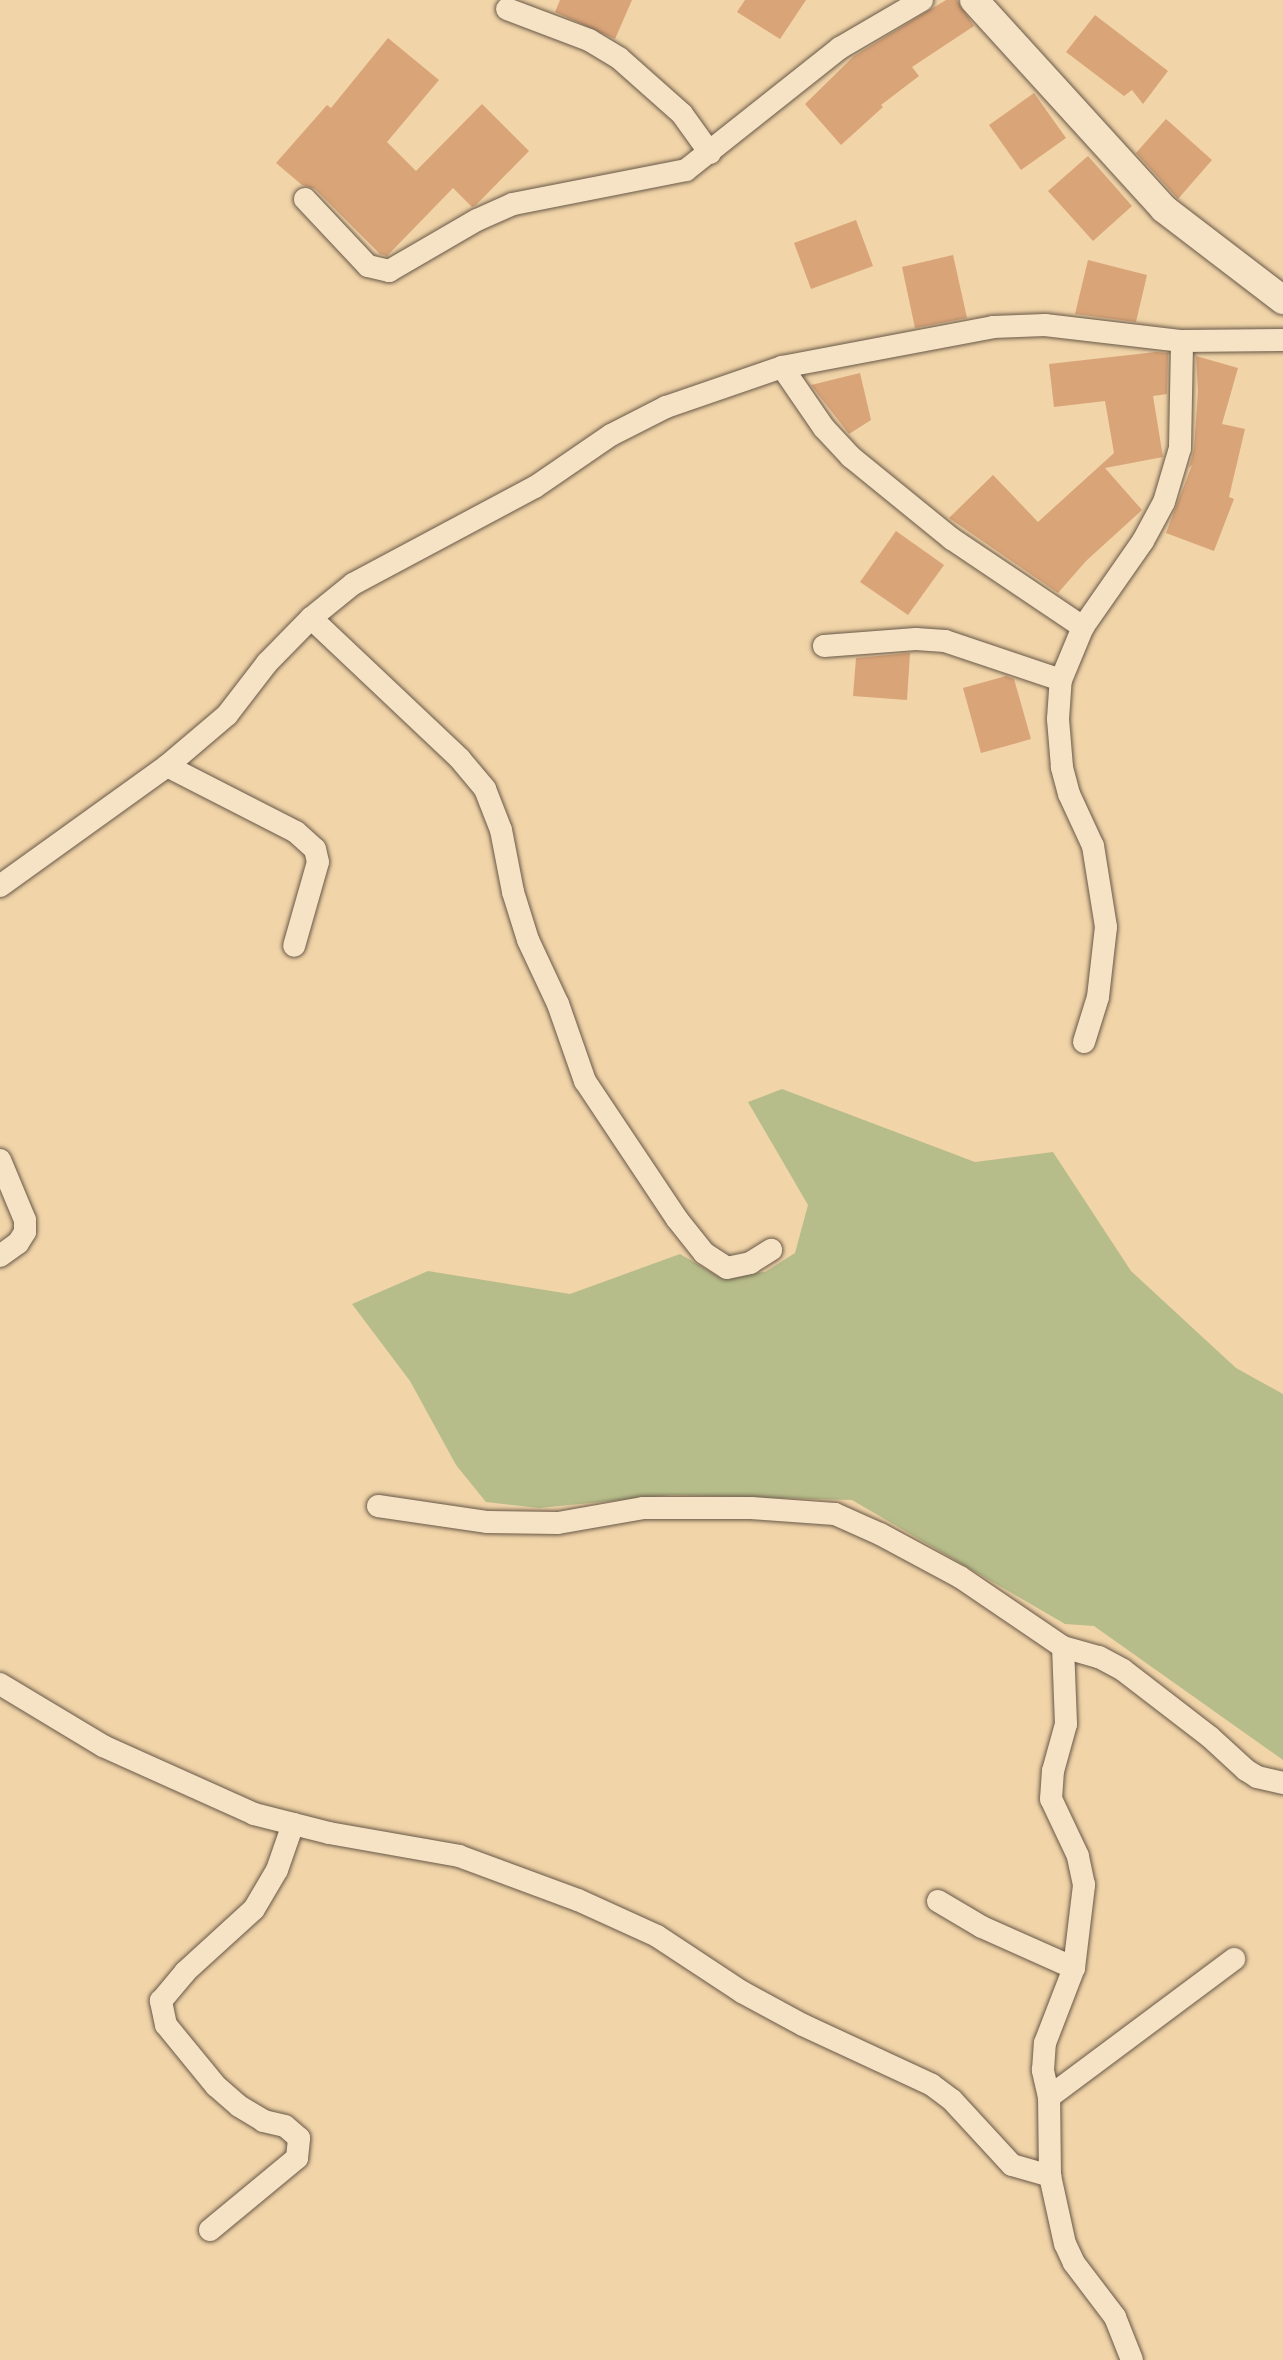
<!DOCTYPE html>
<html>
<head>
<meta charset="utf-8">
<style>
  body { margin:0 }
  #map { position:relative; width:1283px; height:2360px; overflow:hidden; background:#f1d4a8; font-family:"Libre Caslon Text",serif }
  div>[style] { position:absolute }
  .green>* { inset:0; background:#b7bd8a }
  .building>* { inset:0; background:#d9a478 }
  .roads { filter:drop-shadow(0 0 2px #685848) drop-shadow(0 0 2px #685848) }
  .minor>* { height:22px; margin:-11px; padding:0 11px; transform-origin:11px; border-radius:11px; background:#f6e3c6 }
  .tertiary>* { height:28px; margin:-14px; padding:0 14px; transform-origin:14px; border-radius:14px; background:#f6e3c6 }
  span { translate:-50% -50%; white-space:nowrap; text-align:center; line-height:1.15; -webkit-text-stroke:7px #f6e3c6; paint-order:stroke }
</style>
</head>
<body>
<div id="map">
  <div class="green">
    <i style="clip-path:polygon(782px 1089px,975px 1162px,1053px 1152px,1131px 1271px,1236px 1368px,1283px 1394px,1283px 1760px,1094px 1626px,1065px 1624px,852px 1500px,672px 1495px,539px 1508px,486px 1502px,456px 1465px,410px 1381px,352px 1304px,428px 1271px,570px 1294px,680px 1254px,718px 1276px,765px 1272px,795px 1253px,808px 1205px,748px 1102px)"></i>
  </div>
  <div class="building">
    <i style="clip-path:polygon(560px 0,632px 0,615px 39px,555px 12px)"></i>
    <i style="clip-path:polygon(745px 0,806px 0,780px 39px,737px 12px)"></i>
    <i style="clip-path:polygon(946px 0,957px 0,974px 26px,912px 67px,919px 76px,881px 105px,883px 107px,841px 145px,805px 104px,854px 56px)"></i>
    <i style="clip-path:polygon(1095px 15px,1168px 71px,1143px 104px,1132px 90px,1124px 96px,1066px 52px)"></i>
    <i style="clip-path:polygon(388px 38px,439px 80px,387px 142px,416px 171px,482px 104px,529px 151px,476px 205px,472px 207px,453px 188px,387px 256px,380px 254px,315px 189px,302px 185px,276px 163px,327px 105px,331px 108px)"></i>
    <i style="clip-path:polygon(1034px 93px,1066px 138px,1021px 170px,989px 125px)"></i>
    <i style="clip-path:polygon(1166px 119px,1212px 160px,1178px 199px,1136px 153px)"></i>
    <i style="clip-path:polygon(1088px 156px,1132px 206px,1093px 241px,1048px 191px)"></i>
    <i style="clip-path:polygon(856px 220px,873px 266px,811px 289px,794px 243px)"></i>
    <i style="clip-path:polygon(953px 255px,967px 318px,915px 328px,902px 267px)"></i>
    <i style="clip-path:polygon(1088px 260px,1147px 275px,1136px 322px,1075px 314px)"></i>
    <i style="clip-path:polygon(1156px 352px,1168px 353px,1167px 394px,1153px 396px,1163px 457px,1105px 468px,1142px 510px,1086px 561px,1058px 593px,949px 518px,993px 475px,1038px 522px,1114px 453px,1105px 401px,1054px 407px,1049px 364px)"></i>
    <i style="clip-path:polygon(1196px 356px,1238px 368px,1222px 424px,1245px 429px,1229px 497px,1234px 499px,1214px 551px,1166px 533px,1192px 465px,1189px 468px,1194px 449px,1198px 391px)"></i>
    <i style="clip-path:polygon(860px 373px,871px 420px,849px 434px,811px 385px)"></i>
    <i style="clip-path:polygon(896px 531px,944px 565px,908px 615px,860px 582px)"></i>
    <i style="clip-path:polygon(910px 653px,907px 700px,853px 696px,856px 658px)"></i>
    <i style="clip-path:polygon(1006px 676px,1014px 679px,1031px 739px,981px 753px,963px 688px)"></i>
  </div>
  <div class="roads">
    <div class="minor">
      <i style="left:507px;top:9px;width:88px;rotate:20.7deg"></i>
      <i style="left:589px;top:40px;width:35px;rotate:31deg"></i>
      <i style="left:619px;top:58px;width:84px;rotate:41.6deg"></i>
      <i style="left:682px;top:114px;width:48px;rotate:54.3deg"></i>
      <i style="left:305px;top:199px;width:92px;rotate:46.8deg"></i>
      <i style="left:368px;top:266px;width:22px;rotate:13deg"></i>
      <i style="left:389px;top:271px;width:102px;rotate:-30.1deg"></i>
      <i style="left:477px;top:220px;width:39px;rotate:-24deg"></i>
      <i style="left:513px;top:204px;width:176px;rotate:-11.1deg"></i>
      <i style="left:686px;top:170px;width:196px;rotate:-38.4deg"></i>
      <i style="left:840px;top:48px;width:95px;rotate:-30.3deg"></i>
      <i style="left:782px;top:367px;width:74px;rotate:55.5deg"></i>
      <i style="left:824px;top:428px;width:40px;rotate:47deg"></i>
      <i style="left:851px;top:457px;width:130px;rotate:39.1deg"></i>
      <i style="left:952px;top:539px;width:158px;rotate:33.9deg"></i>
      <i style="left:311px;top:618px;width:205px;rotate:43.4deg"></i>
      <i style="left:460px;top:759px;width:39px;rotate:50deg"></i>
      <i style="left:485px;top:789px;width:44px;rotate:68.7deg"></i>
      <i style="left:501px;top:830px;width:63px;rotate:79deg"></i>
      <i style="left:513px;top:892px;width:50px;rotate:72.6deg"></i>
      <i style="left:528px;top:940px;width:71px;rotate:64.9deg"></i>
      <i style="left:558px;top:1004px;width:82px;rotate:70.7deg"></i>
      <i style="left:585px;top:1081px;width:166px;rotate:56.3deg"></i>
      <i style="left:677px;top:1219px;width:43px;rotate:51.5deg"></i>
      <i style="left:704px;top:1253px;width:27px;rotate:33deg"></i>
      <i style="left:727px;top:1268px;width:24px;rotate:-12deg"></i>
      <i style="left:750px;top:1263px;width:25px;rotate:-32deg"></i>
      <i style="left:824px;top:646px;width:92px;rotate:-4.4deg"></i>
      <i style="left:916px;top:639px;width:29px;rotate:4deg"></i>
      <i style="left:945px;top:641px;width:122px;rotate:18.6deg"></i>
      <i style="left:167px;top:766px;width:145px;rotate:27.1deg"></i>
      <i style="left:296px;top:832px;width:25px;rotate:42deg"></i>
      <i style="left:315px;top:849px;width:13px;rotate:77deg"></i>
      <i style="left:318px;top:862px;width:87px;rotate:105.9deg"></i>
      <i style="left:0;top:886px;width:206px;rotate:-35.7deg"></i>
      <i style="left:167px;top:766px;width:79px;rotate:-40.4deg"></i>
      <i style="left:227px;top:715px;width:66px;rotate:-52.4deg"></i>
      <i style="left:267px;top:663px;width:63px;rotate:-45.6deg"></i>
      <i style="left:311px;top:618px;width:54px;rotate:-39deg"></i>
      <i style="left:353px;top:584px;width:206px;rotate:-28.1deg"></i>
      <i style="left:535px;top:487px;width:92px;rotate:-34.4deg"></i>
      <i style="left:611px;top:435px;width:62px;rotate:-27deg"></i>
      <i style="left:666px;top:407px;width:123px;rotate:-19deg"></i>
      <i style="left:782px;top:367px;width:215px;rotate:-10.7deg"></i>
      <i style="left:993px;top:327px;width:52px;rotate:-2.2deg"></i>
      <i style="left:1045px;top:325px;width:138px;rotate:6.7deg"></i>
      <i style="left:1182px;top:341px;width:101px;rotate:-0.6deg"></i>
      <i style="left:1084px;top:1042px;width:47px;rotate:-72.7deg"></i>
      <i style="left:1098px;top:997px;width:70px;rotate:-83.5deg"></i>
      <i style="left:1106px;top:927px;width:82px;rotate:-99.1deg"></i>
      <i style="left:1093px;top:846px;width:57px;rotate:-114.8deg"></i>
      <i style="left:1069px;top:794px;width:28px;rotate:-105deg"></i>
      <i style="left:1062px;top:767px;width:48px;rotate:-94.8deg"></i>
      <i style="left:1058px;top:719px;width:39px;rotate:-86deg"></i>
      <i style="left:1061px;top:680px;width:57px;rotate:-67.5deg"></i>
      <i style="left:1083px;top:627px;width:105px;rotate:-55.1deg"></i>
      <i style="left:1143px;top:541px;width:44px;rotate:-61.7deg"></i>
      <i style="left:1164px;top:502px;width:56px;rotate:-73.5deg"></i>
      <i style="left:1180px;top:448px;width:107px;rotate:-88.9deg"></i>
      <i style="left:0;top:1160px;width:65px;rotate:67.4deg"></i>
      <i style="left:25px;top:1220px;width:12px;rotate:90deg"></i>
      <i style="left:25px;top:1232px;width:13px;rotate:122deg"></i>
      <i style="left:18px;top:1243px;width:22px;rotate:144deg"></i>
      <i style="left:378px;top:1506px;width:111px;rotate:8.3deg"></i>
      <i style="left:488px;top:1522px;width:70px;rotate:0.8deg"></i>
      <i style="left:558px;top:1523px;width:86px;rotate:-10deg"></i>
      <i style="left:643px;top:1508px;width:108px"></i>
      <i style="left:751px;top:1508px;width:84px;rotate:4.1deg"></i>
      <i style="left:835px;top:1514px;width:49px;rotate:24deg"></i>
      <i style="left:880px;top:1534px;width:91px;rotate:28.3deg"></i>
      <i style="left:960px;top:1577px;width:125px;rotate:34.2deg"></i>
      <i style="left:0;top:1684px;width:120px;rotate:31deg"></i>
      <i style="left:103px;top:1746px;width:166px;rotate:24.2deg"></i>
      <i style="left:254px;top:1814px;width:77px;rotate:14.2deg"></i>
      <i style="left:329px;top:1833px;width:132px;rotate:10deg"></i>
      <i style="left:459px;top:1856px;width:127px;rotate:20.3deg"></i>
      <i style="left:578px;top:1900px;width:87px;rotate:24.5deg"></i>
      <i style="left:657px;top:1936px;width:102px;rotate:33.4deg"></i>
      <i style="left:742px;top:1992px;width:69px;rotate:28.4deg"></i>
      <i style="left:803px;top:2025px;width:142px;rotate:24.9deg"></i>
      <i style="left:932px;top:2085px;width:25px;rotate:37deg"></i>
      <i style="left:952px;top:2100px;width:88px;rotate:47.3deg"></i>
      <i style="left:1012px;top:2165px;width:40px;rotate:16deg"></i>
      <i style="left:938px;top:1901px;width:51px;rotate:30.6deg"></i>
      <i style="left:982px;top:1927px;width:101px;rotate:24deg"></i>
      <i style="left:1049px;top:2097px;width:231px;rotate:-36.7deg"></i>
      <i style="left:210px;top:2230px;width:113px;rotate:-39.6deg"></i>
      <i style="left:297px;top:2158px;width:20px;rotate:-84deg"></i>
      <i style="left:299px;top:2138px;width:18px;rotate:-139deg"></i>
      <i style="left:285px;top:2126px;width:22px;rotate:-167deg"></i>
      <i style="left:264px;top:2121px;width:29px;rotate:-149deg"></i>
      <i style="left:239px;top:2106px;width:30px;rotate:-139deg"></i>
      <i style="left:216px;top:2086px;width:79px;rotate:-129.3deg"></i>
      <i style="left:166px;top:2025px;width:25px;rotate:-102deg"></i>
      <i style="left:161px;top:2001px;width:38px;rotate:-50deg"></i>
      <i style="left:185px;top:1972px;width:93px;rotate:-42.4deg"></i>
      <i style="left:254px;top:1909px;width:45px;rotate:-59.5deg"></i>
      <i style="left:277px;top:1870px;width:49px;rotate:-70.8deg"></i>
      <i style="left:1132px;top:2360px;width:46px;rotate:-111.6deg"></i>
      <i style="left:1115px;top:2317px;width:68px;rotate:-127.2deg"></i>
      <i style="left:1074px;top:2263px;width:21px;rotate:-115deg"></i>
      <i style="left:1065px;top:2244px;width:70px;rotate:-102.4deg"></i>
      <i style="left:1050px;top:2176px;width:79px;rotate:-90.7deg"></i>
      <i style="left:1049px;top:2097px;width:28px;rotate:-103deg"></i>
      <i style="left:1043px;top:2070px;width:27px;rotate:-86deg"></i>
      <i style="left:1045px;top:2043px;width:80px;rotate:-68.9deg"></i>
      <i style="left:1074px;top:1968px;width:84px;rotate:-83.1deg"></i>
      <i style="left:1084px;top:1885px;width:30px;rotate:-102deg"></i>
      <i style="left:1078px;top:1856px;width:63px;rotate:-115.3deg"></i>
      <i style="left:1051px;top:1799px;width:28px;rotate:-86deg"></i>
      <i style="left:1053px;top:1771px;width:49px;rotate:-74.5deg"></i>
      <i style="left:1066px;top:1724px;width:77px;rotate:-92.2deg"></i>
      <i style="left:1063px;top:1647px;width:37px;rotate:16deg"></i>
      <i style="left:1099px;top:1657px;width:27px;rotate:28deg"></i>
      <i style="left:1123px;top:1670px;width:110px;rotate:37.6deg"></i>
      <i style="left:1210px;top:1737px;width:49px;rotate:42.5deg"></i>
      <i style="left:1246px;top:1770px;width:13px;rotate:32deg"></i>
      <i style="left:1257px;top:1777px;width:27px;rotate:13deg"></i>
    </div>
    <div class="tertiary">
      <i style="left:974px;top:0;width:282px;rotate:47.7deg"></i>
      <i style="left:1164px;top:209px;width:150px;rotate:37.4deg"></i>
    </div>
  </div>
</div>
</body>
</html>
